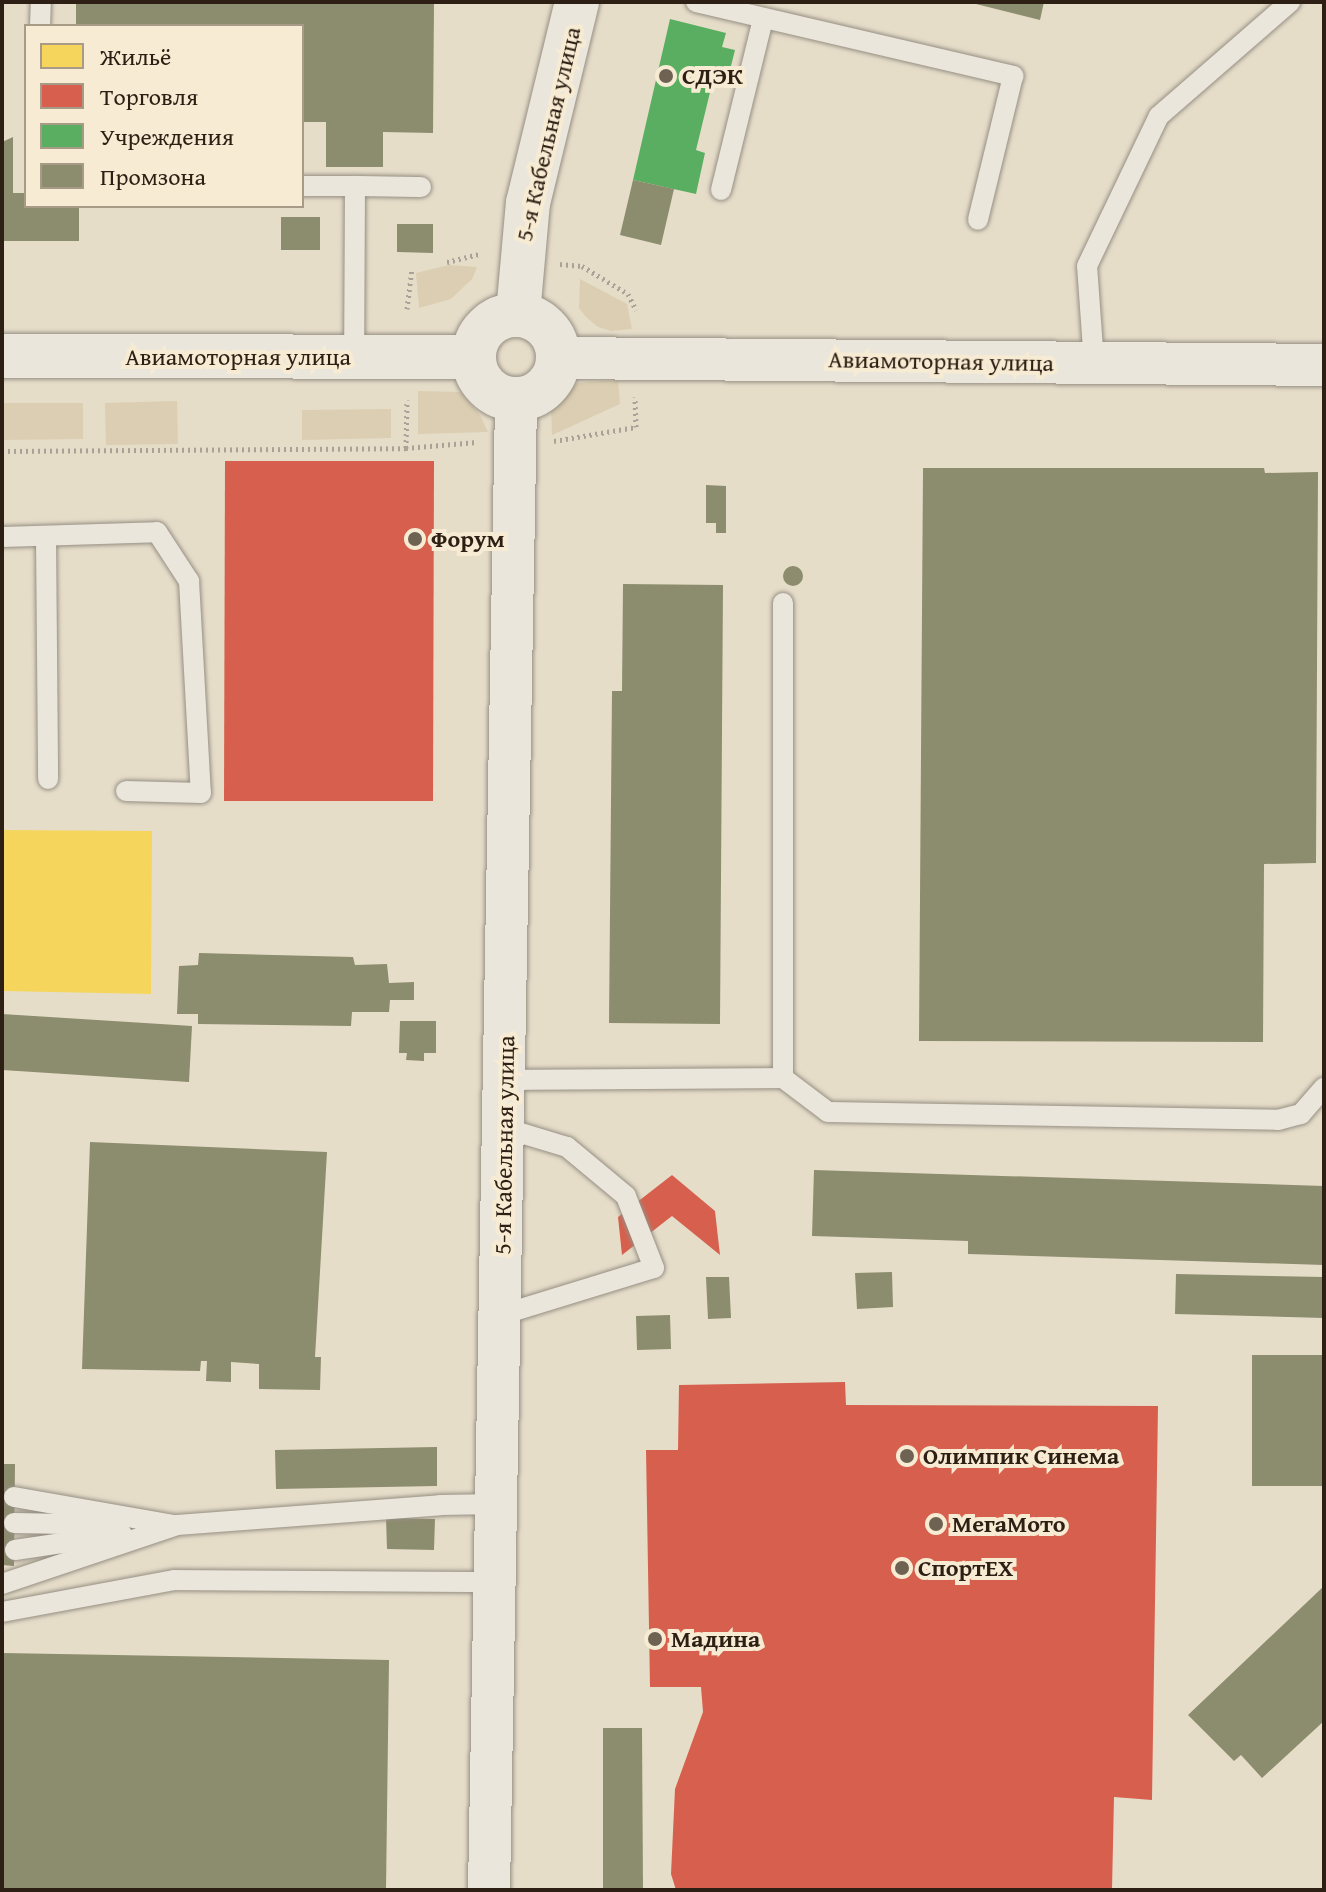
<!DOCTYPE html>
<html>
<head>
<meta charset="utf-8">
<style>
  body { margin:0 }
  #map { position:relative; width:1326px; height:1892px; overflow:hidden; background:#e6ddc9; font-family:"Gentium Book Plus",serif }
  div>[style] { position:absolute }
  .green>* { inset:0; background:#dbceb2 }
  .homes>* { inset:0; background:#f6d55c }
  .shops>* { inset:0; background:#d6604d }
  .public>* { inset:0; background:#5aae61 }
  .industry>* { inset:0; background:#8c8c6e }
  .round { border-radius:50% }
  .path>* { height:5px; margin-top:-2.5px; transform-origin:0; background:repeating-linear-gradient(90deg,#a8a299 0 2px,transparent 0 6px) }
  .roads { filter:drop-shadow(0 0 2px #968f83) drop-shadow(0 0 2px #968f83) }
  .service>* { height:20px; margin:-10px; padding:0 10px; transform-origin:10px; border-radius:10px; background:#eae6dc }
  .minor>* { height:42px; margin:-21px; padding:0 21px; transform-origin:21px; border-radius:21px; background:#eae6dc }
  .tertiary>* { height:44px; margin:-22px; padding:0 22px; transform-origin:22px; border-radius:22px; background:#eae6dc }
  .tertiary>.ring { margin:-22px; padding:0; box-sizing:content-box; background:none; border:44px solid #eae6dc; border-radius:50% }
  .dots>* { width:22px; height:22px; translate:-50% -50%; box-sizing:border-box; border:4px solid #f7ecd3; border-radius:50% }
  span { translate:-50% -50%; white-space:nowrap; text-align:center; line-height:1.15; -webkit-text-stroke:8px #f7ecd3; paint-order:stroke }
  .poi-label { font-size:24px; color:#2e1f14; font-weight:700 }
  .left { translate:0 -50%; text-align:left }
  .street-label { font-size:24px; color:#2e1f14 }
  .frame { position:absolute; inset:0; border:4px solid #2e1f14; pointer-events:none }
  .legend { position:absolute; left:24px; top:24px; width:280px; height:184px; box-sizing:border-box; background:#f7ecd3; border:2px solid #a79a87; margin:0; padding:10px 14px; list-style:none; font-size:24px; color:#2e1f14 }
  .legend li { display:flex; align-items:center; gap:16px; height:40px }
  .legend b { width:40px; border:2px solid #a79a87 }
</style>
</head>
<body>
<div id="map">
  <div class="green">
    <i style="clip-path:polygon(449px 265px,477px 267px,472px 279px,451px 299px,419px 308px,416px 273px)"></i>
    <i style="clip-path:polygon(580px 279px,627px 304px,632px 329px,611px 331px,598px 327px,586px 317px,579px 308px)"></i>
    <i style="clip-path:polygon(618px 380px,620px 404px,552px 435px,551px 407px,561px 394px,578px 383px)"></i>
    <i style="clip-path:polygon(418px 391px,460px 392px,480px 415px,488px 432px,418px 434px)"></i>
    <i style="clip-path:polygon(177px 401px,178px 444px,106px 445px,105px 403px)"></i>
    <i style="clip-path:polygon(2px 403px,83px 403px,83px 439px,2px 440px)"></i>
    <i style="clip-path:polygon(391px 409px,391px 438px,302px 440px,302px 410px)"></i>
  </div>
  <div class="homes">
    <i style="clip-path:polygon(2px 830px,152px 831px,151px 994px,2px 991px)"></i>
  </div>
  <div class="shops">
    <i style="clip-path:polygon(225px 461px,434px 461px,433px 801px,224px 801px)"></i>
    <i style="clip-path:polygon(672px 1175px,715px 1211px,720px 1255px,672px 1216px,622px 1255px,618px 1217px)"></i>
    <i style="clip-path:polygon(845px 1382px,846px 1405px,1158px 1406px,1152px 1800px,1114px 1797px,1112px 1890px,676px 1890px,671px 1874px,675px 1789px,703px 1712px,701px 1687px,650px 1687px,646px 1450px,678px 1450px,679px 1385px)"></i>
  </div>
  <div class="public">
    <i style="clip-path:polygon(670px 19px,726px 33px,722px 47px,735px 50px,727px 82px,713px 80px,696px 150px,705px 153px,696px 194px,633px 180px)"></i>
  </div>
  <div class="industry">
    <i style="clip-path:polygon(76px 2px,434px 2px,433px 133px,383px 132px,383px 167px,326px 167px,326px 122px,302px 122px,302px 26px,76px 26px)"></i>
    <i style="clip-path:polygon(968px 2px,1044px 2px,1040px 20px)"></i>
    <i style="clip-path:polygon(13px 137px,13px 193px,26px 193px,26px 206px,79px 206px,79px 241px,2px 241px,2px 142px)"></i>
    <i style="clip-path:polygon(633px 180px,674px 189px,661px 245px,620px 235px)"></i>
    <i style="clip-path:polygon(281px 217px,320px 217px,320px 250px,281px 250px)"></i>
    <i style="clip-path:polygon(397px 224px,433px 224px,433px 253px,397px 252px)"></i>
    <i style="clip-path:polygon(923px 468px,1264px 468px,1265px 473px,1318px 472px,1316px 863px,1264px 864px,1263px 1042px,919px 1041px)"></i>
    <i style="clip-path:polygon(706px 485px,726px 486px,726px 533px,716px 533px,716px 523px,706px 523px)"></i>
    <i class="round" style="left:783px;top:566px;width:20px;height:20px"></i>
    <i style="clip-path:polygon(623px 584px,723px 585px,720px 1024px,609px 1023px,612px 691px,622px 691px)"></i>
    <i style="clip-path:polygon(199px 953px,353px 957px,355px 965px,387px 964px,389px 983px,414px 982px,414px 1000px,390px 1000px,389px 1012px,352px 1012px,351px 1026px,198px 1024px,198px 1014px,177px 1014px,179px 966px,198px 965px)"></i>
    <i style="clip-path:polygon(2px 1014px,192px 1026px,189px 1082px,2px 1070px)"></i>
    <i style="clip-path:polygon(400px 1021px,436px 1021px,436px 1053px,424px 1053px,424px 1061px,406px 1060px,407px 1053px,399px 1053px)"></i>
    <i style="clip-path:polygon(90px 1142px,327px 1152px,315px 1357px,321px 1357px,320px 1390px,259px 1389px,259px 1364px,231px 1362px,231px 1382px,206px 1381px,207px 1361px,201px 1361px,200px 1371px,82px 1369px)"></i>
    <i style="clip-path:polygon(814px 1170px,1324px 1186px,1324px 1265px,968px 1254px,968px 1241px,812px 1236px)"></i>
    <i style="clip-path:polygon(892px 1272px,893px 1307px,857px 1309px,855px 1273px)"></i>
    <i style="clip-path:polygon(1176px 1274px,1324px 1277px,1324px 1318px,1175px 1314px)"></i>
    <i style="clip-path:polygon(706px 1277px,729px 1277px,731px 1318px,708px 1319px)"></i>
    <i style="clip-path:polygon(670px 1315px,671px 1349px,637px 1350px,636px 1316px)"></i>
    <i style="clip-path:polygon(1252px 1355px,1324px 1355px,1324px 1486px,1252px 1486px)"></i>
    <i style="clip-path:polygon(437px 1447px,437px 1486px,276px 1489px,275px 1450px)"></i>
    <i style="clip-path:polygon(2px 1464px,15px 1464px,14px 1566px,2px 1565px)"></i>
    <i style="clip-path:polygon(386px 1518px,435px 1519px,434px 1550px,387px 1549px)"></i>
    <i style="clip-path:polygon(1324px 1586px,1324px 1721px,1262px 1778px,1241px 1755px,1234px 1761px,1188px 1715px)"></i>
    <i style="clip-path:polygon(2px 1653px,389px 1660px,386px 1890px,2px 1890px)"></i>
    <i style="clip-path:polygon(603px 1728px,642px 1728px,643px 1890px,603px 1890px)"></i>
  </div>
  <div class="path">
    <i style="left:447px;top:262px;width:33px;rotate:-14deg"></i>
    <i style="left:560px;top:264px;width:22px;rotate:5deg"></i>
    <i style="left:582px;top:266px;width:54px;rotate:31.3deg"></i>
    <i style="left:628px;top:294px;width:18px;rotate:63deg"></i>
    <i style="left:407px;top:309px;width:39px;rotate:-83deg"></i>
    <i style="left:554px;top:441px;width:83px;rotate:-9.7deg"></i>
    <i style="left:636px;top:427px;width:30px;rotate:-92deg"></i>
    <i style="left:406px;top:448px;width:48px;rotate:-88.8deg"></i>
    <i style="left:2px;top:451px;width:404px;rotate:-0.4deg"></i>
    <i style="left:406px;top:448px;width:71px;rotate:-4.8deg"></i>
  </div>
  <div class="roads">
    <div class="service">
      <i style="left:696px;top:2px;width:326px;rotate:13.1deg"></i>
      <i style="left:1013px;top:76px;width:148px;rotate:103.7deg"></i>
      <i style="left:40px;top:26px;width:24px;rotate:-88deg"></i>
      <i style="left:302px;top:186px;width:53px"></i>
      <i style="left:355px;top:186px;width:171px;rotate:90.3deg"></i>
      <i style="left:355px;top:186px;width:66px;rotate:0.9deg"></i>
      <i style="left:721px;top:190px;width:176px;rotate:-76.2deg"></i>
      <i style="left:1094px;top:363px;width:97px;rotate:-94.1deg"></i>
      <i style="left:1087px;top:266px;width:166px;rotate:-64.4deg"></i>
      <i style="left:1159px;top:116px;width:174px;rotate:-41deg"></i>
      <i style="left:46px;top:536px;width:243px;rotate:89.5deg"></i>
      <i style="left:2px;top:537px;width:155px;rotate:-1.8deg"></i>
      <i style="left:157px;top:532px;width:59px;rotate:56.9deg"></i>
      <i style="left:189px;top:581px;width:212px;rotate:86.8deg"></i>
      <i style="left:201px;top:793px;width:75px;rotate:-178.5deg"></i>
      <i style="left:783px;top:1078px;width:56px;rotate:37.1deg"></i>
      <i style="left:828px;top:1112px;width:450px;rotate:1deg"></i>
      <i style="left:1278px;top:1120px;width:24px;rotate:-15deg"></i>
      <i style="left:1301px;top:1114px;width:35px;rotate:-49deg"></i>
      <i style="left:505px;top:1080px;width:278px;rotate:-0.4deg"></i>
      <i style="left:783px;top:1078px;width:475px;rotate:-90deg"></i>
      <i style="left:501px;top:1315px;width:160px;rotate:-17.1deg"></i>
      <i style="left:654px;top:1268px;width:77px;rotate:-111.3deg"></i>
      <i style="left:626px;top:1196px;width:77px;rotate:-140.3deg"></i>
      <i style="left:567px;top:1147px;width:66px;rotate:-163.2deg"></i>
      <i style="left:14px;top:1497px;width:161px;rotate:10deg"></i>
      <i style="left:14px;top:1523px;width:103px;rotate:1.1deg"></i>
      <i style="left:15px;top:1550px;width:108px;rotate:-8.5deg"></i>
      <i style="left:2px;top:1584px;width:185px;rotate:-18.6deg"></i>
      <i style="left:177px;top:1525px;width:264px;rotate:-4.3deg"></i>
      <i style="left:440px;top:1505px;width:58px;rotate:-1deg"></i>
      <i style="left:2px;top:1612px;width:176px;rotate:-10.5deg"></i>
      <i style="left:175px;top:1580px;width:321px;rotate:0.4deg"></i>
    </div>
    <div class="minor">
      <i style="left:559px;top:358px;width:765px;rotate:0.52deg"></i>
      <i style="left:489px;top:1890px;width:1491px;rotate:-88.96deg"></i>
    </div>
    <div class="tertiary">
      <i style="left:518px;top:314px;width:111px;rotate:-84.9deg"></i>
      <i style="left:528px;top:203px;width:207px;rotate:-76.3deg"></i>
      <i class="ring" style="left:474px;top:315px;width:40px;height:40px"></i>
      <i style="left:2px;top:356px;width:472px;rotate:0.1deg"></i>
    </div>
  </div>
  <div class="dots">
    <i style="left:666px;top:76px;background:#6e6253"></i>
    <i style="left:415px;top:539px;background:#6e6253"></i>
    <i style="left:907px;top:1456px;background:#6e6253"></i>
    <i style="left:936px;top:1524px;background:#6e6253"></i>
    <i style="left:902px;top:1568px;background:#6e6253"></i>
    <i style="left:655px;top:1639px;background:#6e6253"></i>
  </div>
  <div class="poi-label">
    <span class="left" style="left:682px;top:76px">СДЭК</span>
    <span class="left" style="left:431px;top:539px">Форум</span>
    <span class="left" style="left:923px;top:1456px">Олимпик Синема</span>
    <span class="left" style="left:952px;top:1524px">МегаМото</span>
    <span class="left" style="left:918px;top:1568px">СпортEX</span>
    <span class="left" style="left:671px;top:1639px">Мадина</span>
  </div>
  <div class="street-label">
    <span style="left:548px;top:134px;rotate:-77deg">5-я Кабельная улица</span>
    <span style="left:238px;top:357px">Авиамоторная улица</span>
    <span style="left:941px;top:361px;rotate:1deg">Авиамоторная улица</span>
    <span style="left:504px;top:1145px;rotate:-89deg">5-я Кабельная улица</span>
  </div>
  <div class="frame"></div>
  <ul class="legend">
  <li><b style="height:22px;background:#f6d55c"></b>Жильё</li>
  <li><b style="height:22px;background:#d6604d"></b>Торговля</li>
  <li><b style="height:22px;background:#5aae61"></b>Учреждения</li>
  <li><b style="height:22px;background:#8c8c6e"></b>Промзона</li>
  </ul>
</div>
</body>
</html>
